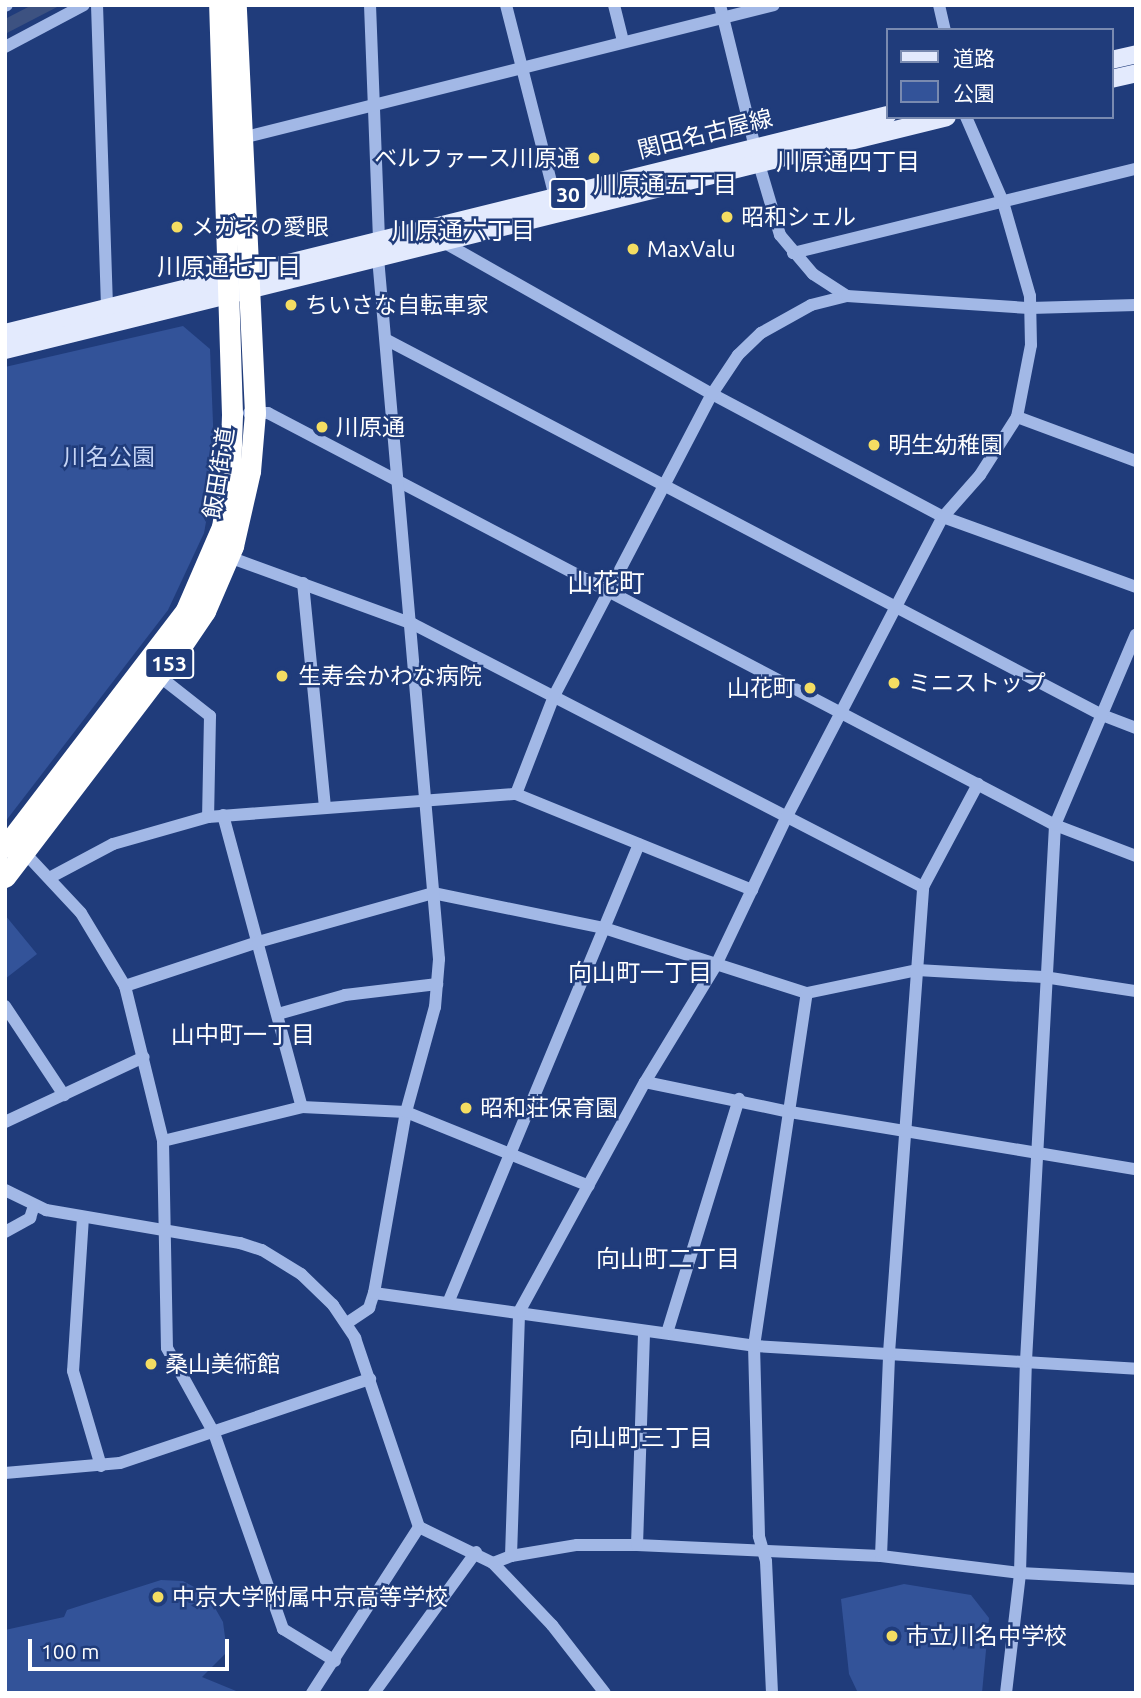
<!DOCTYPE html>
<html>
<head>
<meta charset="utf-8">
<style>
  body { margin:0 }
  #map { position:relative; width:1141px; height:1698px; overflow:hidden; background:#203c7b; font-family:Ubuntu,"Noto Sans JP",sans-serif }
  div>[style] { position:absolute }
  .green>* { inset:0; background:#335399 }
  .water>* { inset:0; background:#3d5281 }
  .minor>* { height:12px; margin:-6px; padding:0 6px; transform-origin:6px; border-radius:6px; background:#a2b8e6 }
  .major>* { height:18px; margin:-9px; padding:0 9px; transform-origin:9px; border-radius:9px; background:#e3eafd }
  .highway>* { height:21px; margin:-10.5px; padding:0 10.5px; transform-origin:10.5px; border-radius:10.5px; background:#fff }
  .dots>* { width:19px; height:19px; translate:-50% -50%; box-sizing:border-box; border:4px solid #203c7b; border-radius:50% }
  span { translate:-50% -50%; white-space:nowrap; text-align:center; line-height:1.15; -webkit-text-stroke:5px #203c7b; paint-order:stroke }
  .shield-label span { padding:2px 5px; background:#203c7b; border:2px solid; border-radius:5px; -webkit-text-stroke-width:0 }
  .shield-label { font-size:21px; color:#fff; font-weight:700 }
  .street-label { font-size:23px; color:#fff }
  .poi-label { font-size:23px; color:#fff }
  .right { translate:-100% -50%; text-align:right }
  .left { translate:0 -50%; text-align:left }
  .park-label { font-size:23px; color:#c5d4f5 }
  .neighbourhood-label { font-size:24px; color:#fff }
  .quarter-label { font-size:26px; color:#fff }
  .frame { position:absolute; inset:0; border:7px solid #fff; pointer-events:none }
  .legend { position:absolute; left:886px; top:28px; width:228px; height:91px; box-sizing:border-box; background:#203c7b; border:2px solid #798ab0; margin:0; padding:9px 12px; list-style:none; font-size:21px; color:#fff }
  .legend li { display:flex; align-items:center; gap:14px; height:35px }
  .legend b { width:35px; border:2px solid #798ab0 }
  .scale { position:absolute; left:28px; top:1639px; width:201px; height:32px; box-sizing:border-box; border:4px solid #fff; border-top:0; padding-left:9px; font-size:21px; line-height:24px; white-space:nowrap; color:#fff; -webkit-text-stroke:5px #203c7b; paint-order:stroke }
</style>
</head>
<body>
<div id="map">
  <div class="green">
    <i style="clip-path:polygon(183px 326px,210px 349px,215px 473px,204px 533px,168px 610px,5px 822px,5px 367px)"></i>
    <i style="clip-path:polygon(5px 915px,37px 954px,5px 979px)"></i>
    <i style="clip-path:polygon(161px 1580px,183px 1581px,207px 1594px,223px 1622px,227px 1652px,202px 1677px,241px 1693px,5px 1693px,5px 1630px,64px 1617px,67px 1610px)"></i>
    <i style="clip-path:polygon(904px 1584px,971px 1595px,989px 1618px,982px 1693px,858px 1693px,849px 1674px,841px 1599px)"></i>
  </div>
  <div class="water">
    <i style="clip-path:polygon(32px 5px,61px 5px,5px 34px,5px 19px)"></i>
  </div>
  <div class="minor">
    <i style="left:97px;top:5px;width:304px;rotate:88.1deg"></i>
    <i style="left:370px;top:5px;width:234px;rotate:87.8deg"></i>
    <i style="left:506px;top:5px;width:206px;rotate:75.7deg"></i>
    <i style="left:614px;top:5px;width:38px;rotate:76deg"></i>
    <i style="left:720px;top:5px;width:146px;rotate:76.2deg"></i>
    <i style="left:939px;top:5px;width:26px;rotate:77deg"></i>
    <i style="left:5px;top:6px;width:2px;rotate:-27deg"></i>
    <i style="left:5px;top:47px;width:89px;rotate:-28deg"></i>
    <i style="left:242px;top:138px;width:548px;rotate:-14.04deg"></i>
    <i style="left:759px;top:164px;width:74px;rotate:73.5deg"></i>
    <i style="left:780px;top:235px;width:51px;rotate:49.8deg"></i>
    <i style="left:813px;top:274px;width:40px;rotate:32.9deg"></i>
    <i style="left:445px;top:243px;width:307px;rotate:29.5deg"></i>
    <i style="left:712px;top:394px;width:262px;rotate:28deg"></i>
    <i style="left:943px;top:517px;width:205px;rotate:19.9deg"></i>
    <i style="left:793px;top:253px;width:353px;rotate:-13.8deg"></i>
    <i style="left:387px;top:340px;width:807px;rotate:27.68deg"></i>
    <i style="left:1102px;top:715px;width:36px;rotate:21deg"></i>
    <i style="left:249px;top:413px;width:19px"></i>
    <i style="left:268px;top:413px;width:888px;rotate:27.63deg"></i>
    <i style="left:1055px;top:825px;width:87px;rotate:20.9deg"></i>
    <i style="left:1017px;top:417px;width:127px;rotate:20.3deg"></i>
    <i style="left:229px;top:557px;width:196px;rotate:20deg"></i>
    <i style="left:413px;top:624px;width:574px;rotate:27.28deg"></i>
    <i style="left:303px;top:583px;width:225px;rotate:84.4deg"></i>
    <i style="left:159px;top:676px;width:65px;rotate:38.1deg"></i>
    <i style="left:210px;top:716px;width:101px;rotate:91.1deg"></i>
    <i style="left:516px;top:794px;width:105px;rotate:-68.8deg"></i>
    <i style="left:554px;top:696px;width:341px;rotate:-62.4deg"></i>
    <i style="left:712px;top:394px;width:47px;rotate:-56.3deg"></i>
    <i style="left:738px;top:355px;width:32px;rotate:-44deg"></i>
    <i style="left:761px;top:333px;width:57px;rotate:-29.2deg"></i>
    <i style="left:811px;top:305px;width:37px;rotate:-14deg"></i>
    <i style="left:847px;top:296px;width:183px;rotate:3.8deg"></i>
    <i style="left:1030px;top:308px;width:106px;rotate:-1.6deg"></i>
    <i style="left:223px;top:815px;width:302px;rotate:74.9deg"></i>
    <i style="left:24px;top:852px;width:83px;rotate:46.9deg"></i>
    <i style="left:81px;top:913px;width:85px;rotate:58.9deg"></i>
    <i style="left:125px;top:986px;width:160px;rotate:76.2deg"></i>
    <i style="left:163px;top:1141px;width:207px;rotate:88.9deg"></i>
    <i style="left:167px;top:1348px;width:97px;rotate:61.1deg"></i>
    <i style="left:214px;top:1433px;width:208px;rotate:70.6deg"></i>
    <i style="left:283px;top:1629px;width:61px;rotate:31.6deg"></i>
    <i style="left:51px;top:877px;width:70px;rotate:-28deg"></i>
    <i style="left:113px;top:844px;width:99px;rotate:-15.9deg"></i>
    <i style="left:208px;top:817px;width:309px;rotate:-4.3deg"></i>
    <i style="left:516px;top:794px;width:255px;rotate:22.1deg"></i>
    <i style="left:125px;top:986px;width:140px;rotate:-18.3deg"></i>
    <i style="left:258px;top:942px;width:182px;rotate:-15.6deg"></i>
    <i style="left:433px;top:893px;width:175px;rotate:11.6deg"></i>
    <i style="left:604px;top:928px;width:213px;rotate:17.8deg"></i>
    <i style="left:807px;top:993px;width:112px;rotate:-11.8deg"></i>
    <i style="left:917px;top:970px;width:127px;rotate:3.2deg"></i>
    <i style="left:1044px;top:977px;width:93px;rotate:8.7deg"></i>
    <i style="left:5px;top:1006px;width:107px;rotate:56.5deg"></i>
    <i style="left:278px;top:1014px;width:70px;rotate:-15.8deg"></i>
    <i style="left:345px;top:995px;width:93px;rotate:-6.8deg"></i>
    <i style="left:645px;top:1082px;width:148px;rotate:11.7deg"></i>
    <i style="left:790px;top:1112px;width:351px;rotate:9.4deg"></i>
    <i style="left:5px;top:1122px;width:153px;rotate:-25.1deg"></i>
    <i style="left:163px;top:1141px;width:143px;rotate:-13.7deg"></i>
    <i style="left:302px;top:1107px;width:104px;rotate:2.8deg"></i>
    <i style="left:406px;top:1112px;width:197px;rotate:22deg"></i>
    <i style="left:5px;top:1190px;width:46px;rotate:26deg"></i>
    <i style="left:46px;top:1210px;width:197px;rotate:9.7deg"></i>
    <i style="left:240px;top:1243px;width:23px;rotate:18deg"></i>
    <i style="left:262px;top:1250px;width:46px;rotate:31.6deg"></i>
    <i style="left:301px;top:1274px;width:45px;rotate:44.1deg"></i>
    <i style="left:333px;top:1305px;width:40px;rotate:56deg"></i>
    <i style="left:355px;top:1338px;width:200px;rotate:71.3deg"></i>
    <i style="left:419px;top:1527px;width:82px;rotate:25.9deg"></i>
    <i style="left:493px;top:1563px;width:19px;rotate:-21deg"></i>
    <i style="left:511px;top:1556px;width:67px;rotate:-9.5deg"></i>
    <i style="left:577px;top:1545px;width:60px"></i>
    <i style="left:637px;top:1545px;width:244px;rotate:2.6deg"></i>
    <i style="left:881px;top:1556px;width:140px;rotate:7deg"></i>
    <i style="left:1020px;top:1573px;width:116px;rotate:3deg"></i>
    <i style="left:83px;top:1217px;width:154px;rotate:93.7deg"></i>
    <i style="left:73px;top:1371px;width:99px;rotate:73.6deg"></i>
    <i style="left:5px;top:1232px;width:29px;rotate:-29deg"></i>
    <i style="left:30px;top:1218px;width:13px;rotate:-72deg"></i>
    <i style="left:374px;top:1293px;width:384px;rotate:7.9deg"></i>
    <i style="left:754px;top:1346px;width:383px;rotate:3.4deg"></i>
    <i style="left:448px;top:1303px;width:497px;rotate:-67.4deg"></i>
    <i style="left:347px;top:1323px;width:27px;rotate:-34deg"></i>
    <i style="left:369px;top:1308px;width:16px;rotate:-72deg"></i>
    <i style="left:374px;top:1293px;width:184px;rotate:-80deg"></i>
    <i style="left:406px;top:1112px;width:109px;rotate:-74.6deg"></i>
    <i style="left:435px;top:1007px;width:48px;rotate:-85.2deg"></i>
    <i style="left:439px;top:959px;width:705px;rotate:-94.97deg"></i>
    <i style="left:667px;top:1333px;width:245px;rotate:-72.9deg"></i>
    <i style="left:5px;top:1473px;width:115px;rotate:-5deg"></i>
    <i style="left:120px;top:1463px;width:264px;rotate:-18.6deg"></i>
    <i style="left:637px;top:1545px;width:214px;rotate:-88.1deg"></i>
    <i style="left:511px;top:1556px;width:244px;rotate:-88.1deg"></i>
    <i style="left:519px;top:1312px;width:262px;rotate:-61.3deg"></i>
    <i style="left:645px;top:1082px;width:137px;rotate:-58.7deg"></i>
    <i style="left:716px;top:965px;width:163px;rotate:-64.5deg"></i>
    <i style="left:786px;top:818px;width:339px;rotate:-62.5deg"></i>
    <i style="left:943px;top:517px;width:56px;rotate:-48.6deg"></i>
    <i style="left:980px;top:475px;width:69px;rotate:-57.5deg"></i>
    <i style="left:1017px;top:417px;width:73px;rotate:-79deg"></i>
    <i style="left:1031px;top:345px;width:49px;rotate:-91.2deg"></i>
    <i style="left:1030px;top:296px;width:98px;rotate:-106deg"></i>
    <i style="left:1003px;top:202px;width:93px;rotate:-113.5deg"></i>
    <i style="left:881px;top:1556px;width:203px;rotate:-87.7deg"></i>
    <i style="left:889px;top:1353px;width:467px;rotate:-85.8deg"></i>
    <i style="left:923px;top:887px;width:117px;rotate:-61.9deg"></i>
    <i style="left:493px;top:1563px;width:86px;rotate:46.4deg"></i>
    <i style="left:552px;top:1625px;width:86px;rotate:52.1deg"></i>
    <i style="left:312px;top:1693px;width:197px;rotate:-57.2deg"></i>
    <i style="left:374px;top:1693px;width:174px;rotate:-54.1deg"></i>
    <i style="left:772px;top:1693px;width:132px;rotate:-92.6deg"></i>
    <i style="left:766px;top:1561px;width:26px;rotate:-106deg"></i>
    <i style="left:759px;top:1536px;width:190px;rotate:-91.5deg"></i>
    <i style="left:754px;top:1346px;width:357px;rotate:-81.5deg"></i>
    <i style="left:1006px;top:1693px;width:121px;rotate:-83.3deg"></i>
    <i style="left:1020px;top:1573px;width:212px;rotate:-88.4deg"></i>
    <i style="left:1026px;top:1361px;width:537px;rotate:-86.9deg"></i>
    <i style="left:1055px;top:825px;width:207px;rotate:-67deg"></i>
  </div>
  <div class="major">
    <i style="left:1111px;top:60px;width:26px;rotate:-13deg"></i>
    <i style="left:1111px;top:79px;width:26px;rotate:-13deg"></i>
    <i style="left:5px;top:333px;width:909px;rotate:-13.88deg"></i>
    <i style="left:5px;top:350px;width:970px;rotate:-13.89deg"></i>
  </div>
  <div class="highway">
    <i style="left:5px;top:847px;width:298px;rotate:-52.6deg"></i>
    <i style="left:186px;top:610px;width:90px;rotate:-66.6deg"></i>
    <i style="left:222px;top:527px;width:53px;rotate:-81.3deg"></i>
    <i style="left:230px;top:475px;width:61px;rotate:-88.1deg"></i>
    <i style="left:232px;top:414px;width:409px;rotate:-91.8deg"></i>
    <i style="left:5px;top:877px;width:292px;rotate:-52.7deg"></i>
    <i style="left:182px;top:645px;width:41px;rotate:-55.9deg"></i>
    <i style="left:205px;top:611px;width:71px;rotate:-66.7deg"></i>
    <i style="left:233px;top:546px;width:77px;rotate:-77.2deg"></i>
    <i style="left:250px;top:471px;width:58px;rotate:-85.1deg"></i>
    <i style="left:255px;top:413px;width:408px;rotate:-92.7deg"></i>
  </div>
  <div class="dots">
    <i style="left:594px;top:158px;background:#f4dd62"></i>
    <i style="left:727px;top:217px;background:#f4dd62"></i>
    <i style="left:177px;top:227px;background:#f4dd62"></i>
    <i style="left:633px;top:249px;background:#f4dd62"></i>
    <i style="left:291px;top:305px;background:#f4dd62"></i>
    <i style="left:322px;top:427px;background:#f4dd62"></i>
    <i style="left:874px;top:445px;background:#f4dd62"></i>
    <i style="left:282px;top:676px;background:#f4dd62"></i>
    <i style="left:894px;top:683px;background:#f4dd62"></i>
    <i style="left:810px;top:688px;background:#f4dd62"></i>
    <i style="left:466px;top:1108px;background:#f4dd62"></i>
    <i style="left:151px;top:1364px;background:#f4dd62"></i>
    <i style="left:158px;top:1597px;background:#f4dd62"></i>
    <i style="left:892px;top:1636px;background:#f4dd62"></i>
  </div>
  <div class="shield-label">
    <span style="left:568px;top:194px">30</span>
    <span style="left:169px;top:663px">153</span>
  </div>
  <div class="street-label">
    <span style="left:705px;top:134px;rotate:-14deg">関田名古屋線</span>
    <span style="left:219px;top:473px;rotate:-81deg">飯田街道</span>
  </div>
  <div class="poi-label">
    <span class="right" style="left:580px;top:158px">ベルファース川原通</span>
    <span class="left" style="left:741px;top:217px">昭和シェル</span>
    <span class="left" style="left:191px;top:227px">メガネの愛眼</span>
    <span class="left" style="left:647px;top:249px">MaxValu</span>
    <span class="left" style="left:305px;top:305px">ちいさな自転車家</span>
    <span class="left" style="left:336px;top:427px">川原通</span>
    <span class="left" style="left:888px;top:445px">明生幼稚園</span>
    <span class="left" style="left:298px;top:676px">生寿会かわな病院</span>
    <span class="left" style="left:908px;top:683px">ミニストップ</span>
    <span class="right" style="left:796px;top:688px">山花町</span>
    <span class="left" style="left:480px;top:1108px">昭和荘保育園</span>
    <span class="left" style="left:165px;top:1364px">桑山美術館</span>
    <span class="left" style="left:172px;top:1597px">中京大学附属中京高等学校</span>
    <span class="left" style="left:906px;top:1636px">市立川名中学校</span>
  </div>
  <div class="park-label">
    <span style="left:109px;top:457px">川名公園</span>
  </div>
  <div class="neighbourhood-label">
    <span style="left:848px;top:162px">川原通四丁目</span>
    <span style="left:665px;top:185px">川原通五丁目</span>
    <span style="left:463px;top:231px">川原通六丁目</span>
    <span style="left:229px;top:267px">川原通七丁目</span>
    <span style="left:640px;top:973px">向山町一丁目</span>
    <span style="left:243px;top:1035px">山中町一丁目</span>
    <span style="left:668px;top:1259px">向山町二丁目</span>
    <span style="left:641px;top:1438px">向山町三丁目</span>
  </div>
  <div class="quarter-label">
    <span style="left:606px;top:583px">山花町</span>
  </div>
  <div class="frame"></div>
  <ul class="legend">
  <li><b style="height:9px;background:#e3eafd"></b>道路</li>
  <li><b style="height:19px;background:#335399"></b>公園</li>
  </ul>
  <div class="scale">100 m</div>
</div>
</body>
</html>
